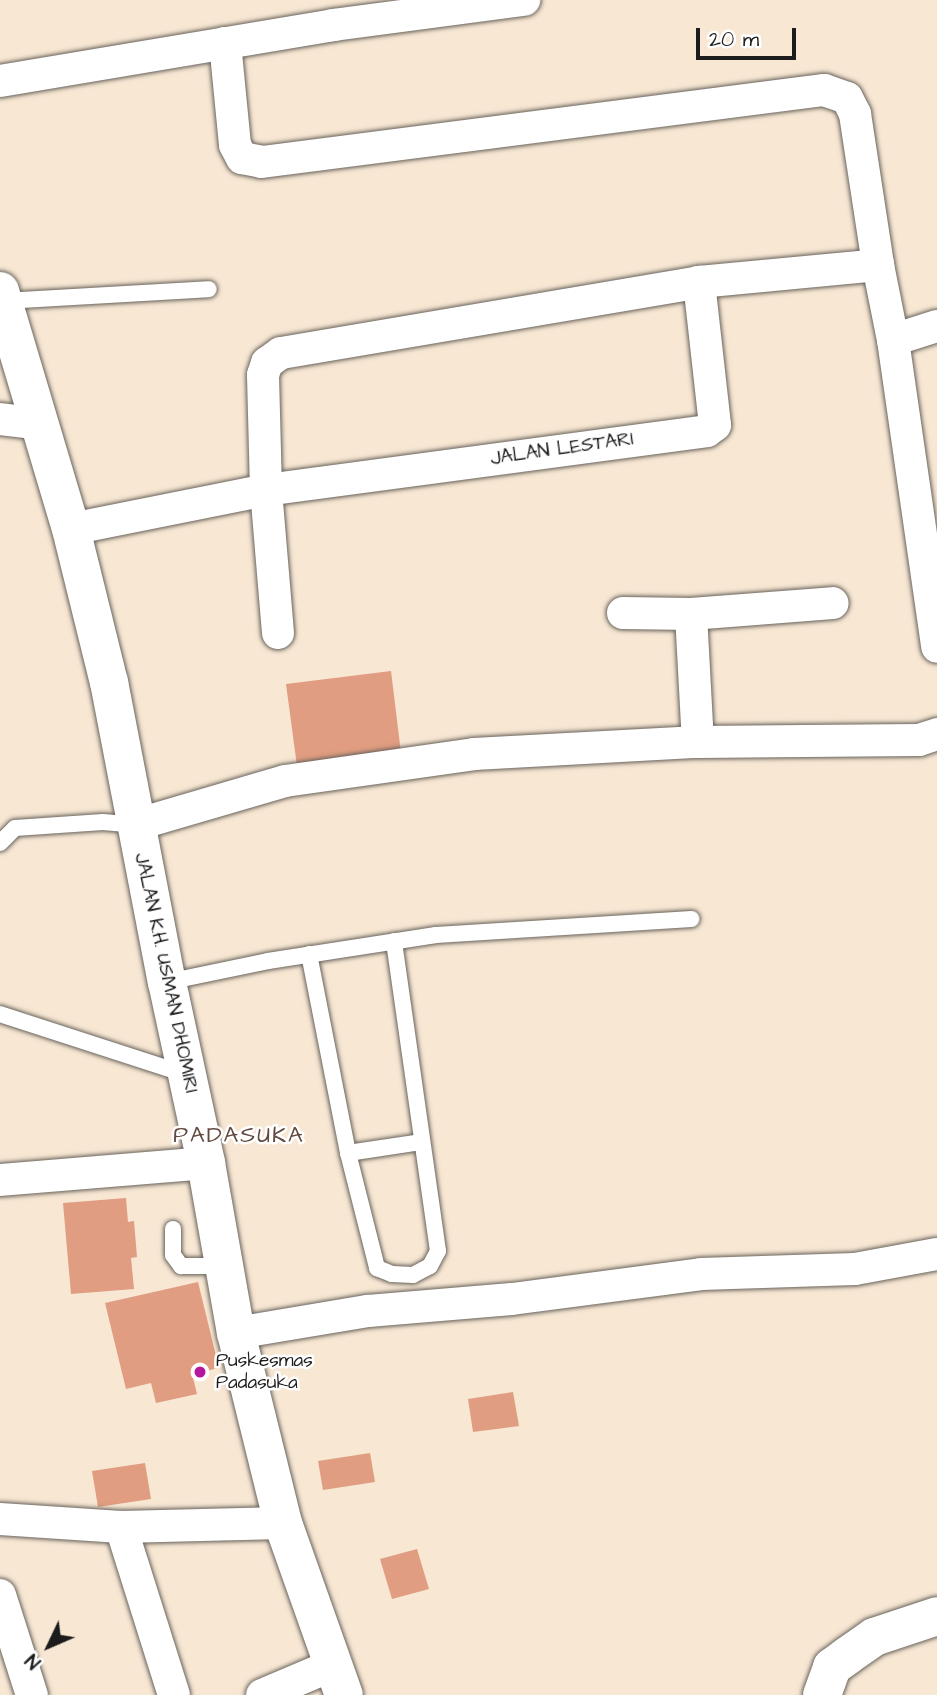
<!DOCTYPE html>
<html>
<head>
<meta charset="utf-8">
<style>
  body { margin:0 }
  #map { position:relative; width:937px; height:1695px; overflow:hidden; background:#f7e7d3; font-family:"Architects Daughter",sans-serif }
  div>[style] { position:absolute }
  .building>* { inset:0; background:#e09d81 }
  .roads { filter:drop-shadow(0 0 2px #69635c) drop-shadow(0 0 2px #69635c) }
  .lane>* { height:16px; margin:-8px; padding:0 8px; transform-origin:8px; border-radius:8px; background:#fff }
  .street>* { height:32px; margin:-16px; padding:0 16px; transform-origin:16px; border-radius:16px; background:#fff }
  .secondary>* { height:38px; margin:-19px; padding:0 19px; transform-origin:19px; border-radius:19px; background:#fff }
  .dots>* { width:19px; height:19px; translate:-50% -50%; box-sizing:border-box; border:4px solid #fff; border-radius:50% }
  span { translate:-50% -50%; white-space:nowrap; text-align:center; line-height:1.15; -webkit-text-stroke:5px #fff; paint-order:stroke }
  .street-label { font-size:19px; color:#1c1c1c }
  .poi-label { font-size:19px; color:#1c1c1c }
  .left { translate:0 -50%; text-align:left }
  .quarter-label { font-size:23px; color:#61493f; letter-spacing:2px }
  .north { position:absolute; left:14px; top:1611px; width:70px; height:70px; -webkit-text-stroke:5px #fff; paint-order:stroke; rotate:226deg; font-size:19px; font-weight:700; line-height:28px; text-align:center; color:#1c1c1c }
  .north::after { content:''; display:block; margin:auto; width:24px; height:32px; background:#1c1c1c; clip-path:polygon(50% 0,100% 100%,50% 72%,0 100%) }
  .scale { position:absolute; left:696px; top:28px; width:100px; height:32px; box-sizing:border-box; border:4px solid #1c1c1c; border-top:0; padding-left:9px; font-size:21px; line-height:24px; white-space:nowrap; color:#1c1c1c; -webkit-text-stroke:5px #fff; paint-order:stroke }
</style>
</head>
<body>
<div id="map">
  <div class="building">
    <i style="clip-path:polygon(391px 671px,401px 753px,297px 766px,286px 684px)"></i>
    <i style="clip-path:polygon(126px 1198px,128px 1222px,134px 1221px,137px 1257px,131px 1258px,134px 1289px,71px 1294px,63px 1203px)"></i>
    <i style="clip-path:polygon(198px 1282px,219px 1368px,192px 1374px,197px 1394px,156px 1403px,151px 1383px,126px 1389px,105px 1303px)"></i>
    <i style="clip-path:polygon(513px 1392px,519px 1426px,473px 1432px,468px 1399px)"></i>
    <i style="clip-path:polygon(370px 1453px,375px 1482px,323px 1490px,318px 1461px)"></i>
    <i style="clip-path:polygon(145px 1463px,151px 1499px,98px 1507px,92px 1471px)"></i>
    <i style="clip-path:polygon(417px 1549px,429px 1589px,392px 1599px,380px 1559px)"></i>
  </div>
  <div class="roads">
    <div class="lane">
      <i style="left:3px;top:301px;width:206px;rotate:-3.3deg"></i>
      <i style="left:0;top:843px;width:21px;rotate:-45deg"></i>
      <i style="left:15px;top:828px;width:88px;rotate:-3.9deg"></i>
      <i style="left:103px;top:822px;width:32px;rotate:5deg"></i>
      <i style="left:309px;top:954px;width:203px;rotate:78.9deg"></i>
      <i style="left:348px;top:1153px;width:119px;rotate:75.8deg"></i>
      <i style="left:377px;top:1268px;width:16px;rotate:22deg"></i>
      <i style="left:392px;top:1274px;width:21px;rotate:3deg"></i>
      <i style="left:413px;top:1275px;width:19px;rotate:-28deg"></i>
      <i style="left:430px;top:1266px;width:17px;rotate:-62deg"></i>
      <i style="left:438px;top:1251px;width:313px;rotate:-98.1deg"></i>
      <i style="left:167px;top:982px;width:103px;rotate:-11.7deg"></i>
      <i style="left:268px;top:961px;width:170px;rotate:-8.8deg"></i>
      <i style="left:436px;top:935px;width:256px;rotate:-3.6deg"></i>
      <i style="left:0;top:1014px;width:194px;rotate:18deg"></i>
      <i style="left:348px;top:1153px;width:75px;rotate:-8.5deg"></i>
      <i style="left:173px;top:1229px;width:26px;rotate:90deg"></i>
      <i style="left:173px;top:1255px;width:14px;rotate:54deg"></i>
      <i style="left:181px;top:1266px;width:43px"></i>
    </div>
    <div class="street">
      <i style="left:225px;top:43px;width:102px;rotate:84.4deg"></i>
      <i style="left:235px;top:145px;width:15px;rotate:62deg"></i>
      <i style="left:242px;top:158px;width:20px;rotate:11deg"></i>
      <i style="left:262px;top:162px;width:567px;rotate:-7.3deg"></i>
      <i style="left:824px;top:90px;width:24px;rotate:19deg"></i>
      <i style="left:847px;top:98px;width:18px;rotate:63deg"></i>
      <i style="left:855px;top:114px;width:153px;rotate:81.3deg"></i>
      <i style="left:878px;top:265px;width:76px;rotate:78.7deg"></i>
      <i style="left:893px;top:340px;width:310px;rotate:81.8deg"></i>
      <i style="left:0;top:81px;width:338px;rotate:-9.5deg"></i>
      <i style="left:333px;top:25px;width:193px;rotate:-7.5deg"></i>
      <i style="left:893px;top:340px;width:46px;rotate:-17.7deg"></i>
      <i style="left:0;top:419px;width:42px;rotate:6.8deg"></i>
      <i style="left:71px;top:529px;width:199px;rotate:-11.3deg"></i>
      <i style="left:266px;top:490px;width:445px;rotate:-7.6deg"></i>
      <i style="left:707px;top:431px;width:10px;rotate:-37deg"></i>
      <i style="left:715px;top:425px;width:144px;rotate:-96.4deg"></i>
      <i style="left:623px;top:613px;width:68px;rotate:0.8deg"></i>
      <i style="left:691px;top:614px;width:142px;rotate:-4.4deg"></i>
      <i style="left:691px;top:614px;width:128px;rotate:86.9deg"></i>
      <i style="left:278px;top:633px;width:144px;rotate:-94.8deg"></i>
      <i style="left:266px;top:490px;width:115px;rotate:-91.5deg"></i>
      <i style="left:263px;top:375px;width:13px;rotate:-72deg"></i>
      <i style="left:267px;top:363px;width:17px;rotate:-36deg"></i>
      <i style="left:281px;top:353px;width:424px;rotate:-9.6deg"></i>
      <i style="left:699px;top:282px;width:180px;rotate:-5.4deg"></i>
      <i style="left:135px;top:825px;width:156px;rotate:-16.3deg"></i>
      <i style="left:285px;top:781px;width:191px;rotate:-8.1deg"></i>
      <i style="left:474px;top:754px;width:224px;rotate:-3.1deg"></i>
      <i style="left:698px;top:742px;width:221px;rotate:-0.5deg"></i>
      <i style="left:919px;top:740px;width:19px;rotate:-18deg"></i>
      <i style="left:0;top:1180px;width:207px;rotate:-4.7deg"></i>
      <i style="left:236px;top:1333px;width:134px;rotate:-9.5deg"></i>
      <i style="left:368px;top:1311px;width:144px;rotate:-4.8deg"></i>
      <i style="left:512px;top:1299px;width:191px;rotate:-7.5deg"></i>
      <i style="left:701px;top:1274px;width:154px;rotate:-1.9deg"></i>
      <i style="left:855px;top:1269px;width:83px;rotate:-10.4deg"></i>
      <i style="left:0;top:1519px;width:121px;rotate:3.8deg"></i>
      <i style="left:121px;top:1527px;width:162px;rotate:-1.4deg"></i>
      <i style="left:121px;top:1527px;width:176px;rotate:72.5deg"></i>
      <i style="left:0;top:1595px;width:105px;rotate:72.3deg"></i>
      <i style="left:262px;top:1695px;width:77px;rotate:-22.9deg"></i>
    </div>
    <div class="secondary">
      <i style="left:0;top:291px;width:248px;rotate:73.4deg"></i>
      <i style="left:71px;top:529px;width:158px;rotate:76.1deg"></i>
      <i style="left:109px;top:682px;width:306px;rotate:79.1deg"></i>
      <i style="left:167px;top:982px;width:185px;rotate:77.8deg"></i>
      <i style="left:206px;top:1163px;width:173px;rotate:80deg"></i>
      <i style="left:236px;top:1333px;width:196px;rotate:76.1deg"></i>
      <i style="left:283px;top:1523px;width:182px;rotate:70.5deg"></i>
      <i style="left:822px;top:1695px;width:30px;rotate:-70deg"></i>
      <i style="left:832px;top:1667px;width:19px;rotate:-36deg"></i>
      <i style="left:847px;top:1656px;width:33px;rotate:-35deg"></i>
      <i style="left:874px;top:1637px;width:66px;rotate:-18.4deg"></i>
    </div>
  </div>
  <div class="dots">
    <i style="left:200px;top:1372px;background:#b5179e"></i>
  </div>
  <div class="street-label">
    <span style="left:562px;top:449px;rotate:-8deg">JALAN LESTARI</span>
    <span style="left:166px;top:973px;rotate:78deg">JALAN K.H. USMAN DHOMIRI</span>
  </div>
  <div class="poi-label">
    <span class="left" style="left:216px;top:1372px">Puskesmas<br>Padasuka</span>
  </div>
  <div class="quarter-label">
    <span style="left:239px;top:1135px">PADASUKA</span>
  </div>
  <div class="north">N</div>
  <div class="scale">20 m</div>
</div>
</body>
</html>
